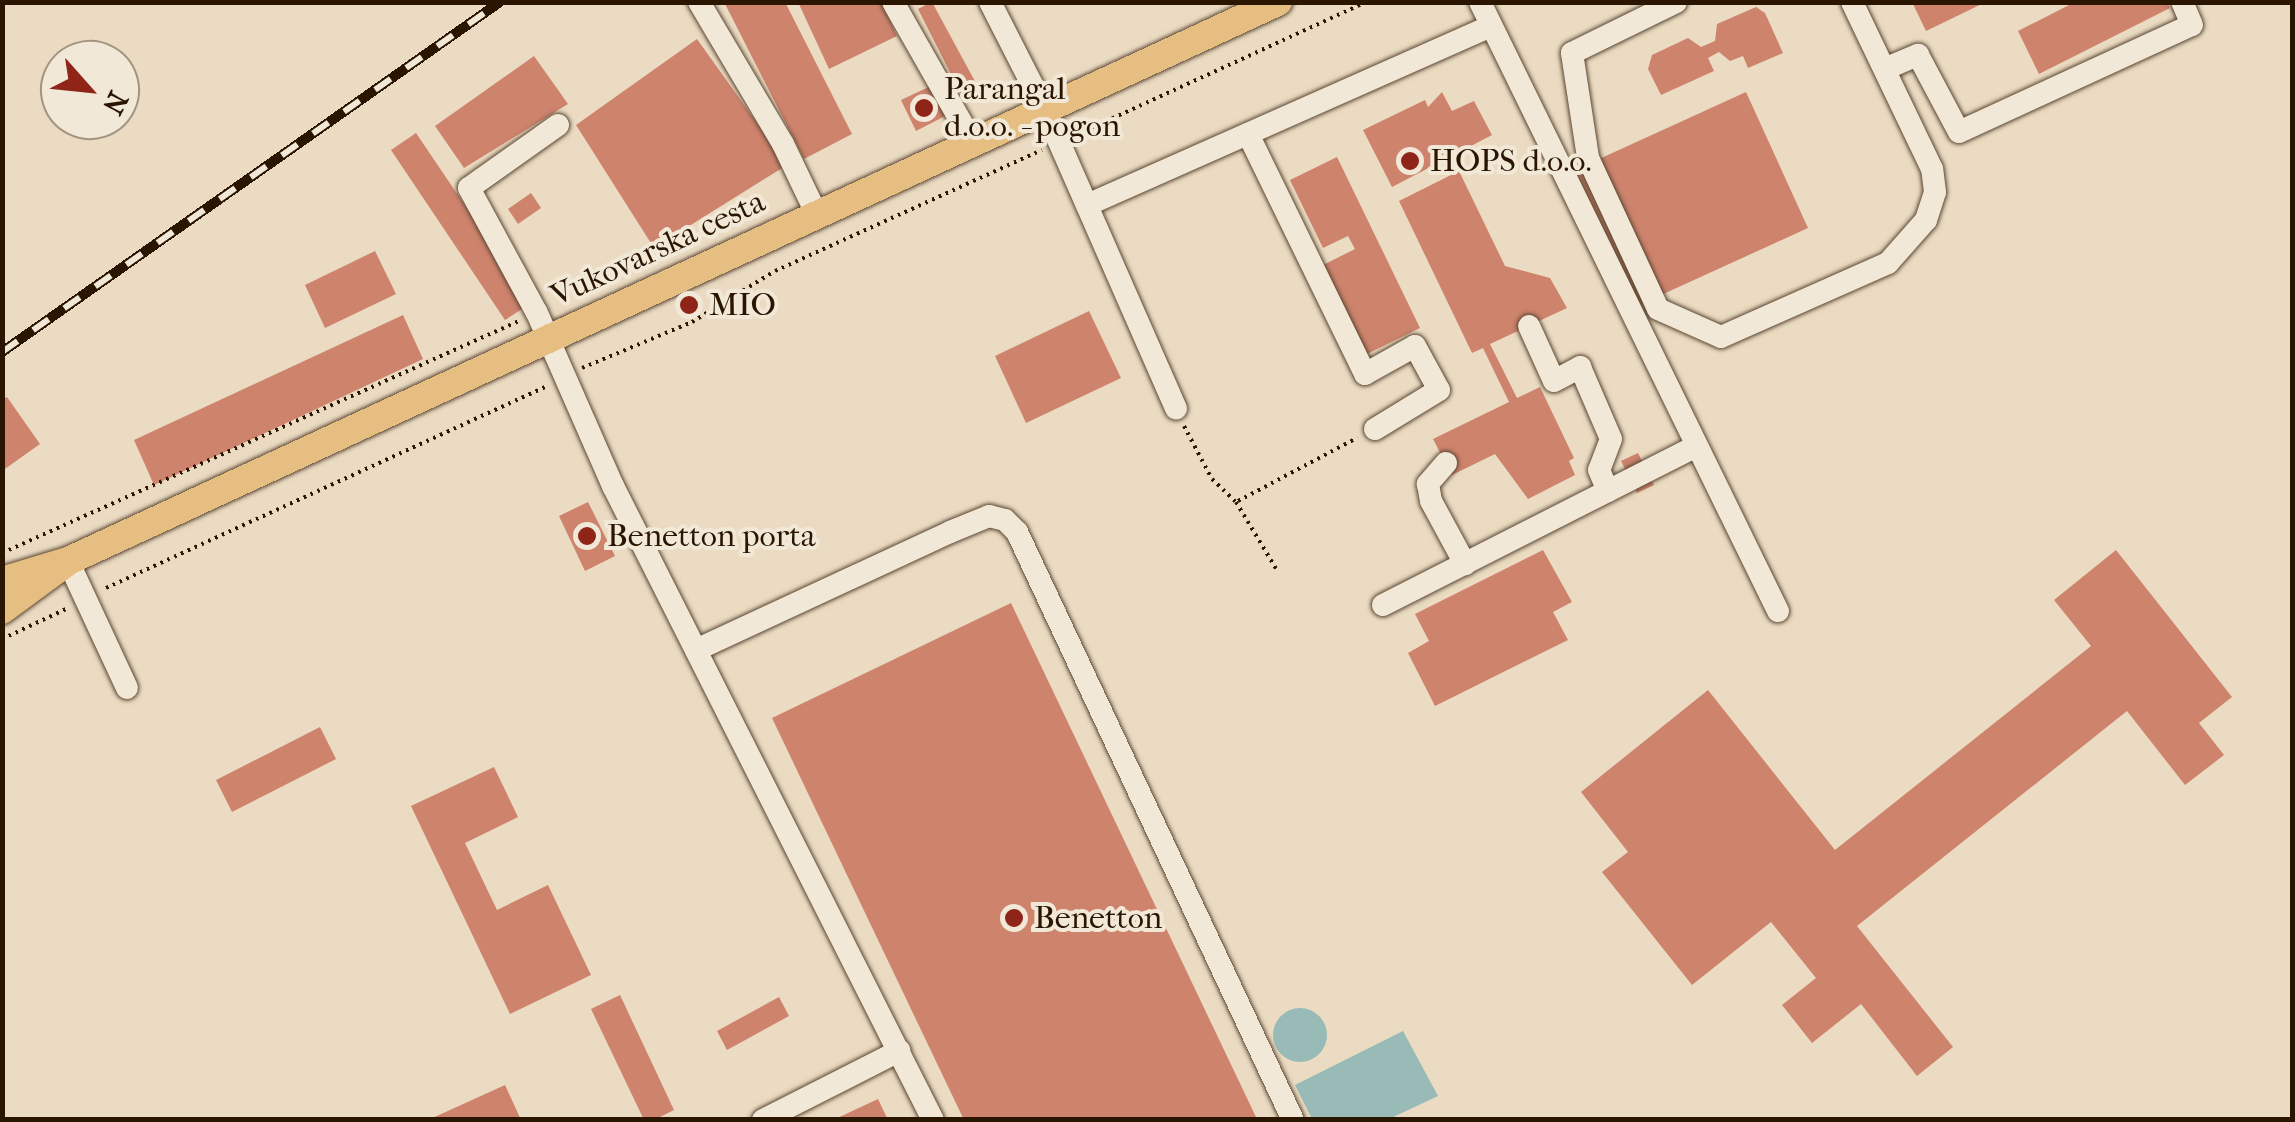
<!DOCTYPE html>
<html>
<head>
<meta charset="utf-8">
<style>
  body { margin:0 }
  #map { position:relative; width:2295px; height:1122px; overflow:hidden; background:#ebdbc2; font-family:"IM FELL French Canon",serif }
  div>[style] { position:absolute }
  .water>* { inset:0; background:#98bbb7 }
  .round { border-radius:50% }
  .building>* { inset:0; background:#ce836d }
  .path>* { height:4px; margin-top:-2px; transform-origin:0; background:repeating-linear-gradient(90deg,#2a1501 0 2.5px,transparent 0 7.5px) }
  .roads { filter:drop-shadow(0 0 2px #5a4631) drop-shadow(0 0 2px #5a4631) }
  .minor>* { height:22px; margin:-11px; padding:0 11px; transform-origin:11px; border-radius:11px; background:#f2e8d7 }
  .major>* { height:28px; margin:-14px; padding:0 14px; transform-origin:14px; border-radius:14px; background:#e6be81 }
  .rail>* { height:10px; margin-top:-5px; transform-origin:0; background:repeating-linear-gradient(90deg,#f2e8d7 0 19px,#2a1501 0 38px); box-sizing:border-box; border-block:2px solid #2a1501 }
  .dots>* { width:28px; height:28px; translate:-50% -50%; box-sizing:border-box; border:5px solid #f2e8d7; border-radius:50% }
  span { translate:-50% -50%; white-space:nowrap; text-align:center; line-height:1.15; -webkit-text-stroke:8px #f2e8d7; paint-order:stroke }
  .poi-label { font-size:32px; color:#2a1501 }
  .left { translate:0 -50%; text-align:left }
  .street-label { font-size:32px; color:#2a1501 }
  .frame { position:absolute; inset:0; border:5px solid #2a1501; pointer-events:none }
  .north { position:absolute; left:40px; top:40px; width:100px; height:100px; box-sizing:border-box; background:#f2e8d7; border:2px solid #a29481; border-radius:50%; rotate:117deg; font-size:28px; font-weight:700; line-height:40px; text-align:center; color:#2a1501 }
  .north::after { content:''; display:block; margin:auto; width:35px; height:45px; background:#8f2418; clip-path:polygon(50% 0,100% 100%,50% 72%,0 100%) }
</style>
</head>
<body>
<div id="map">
  <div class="water">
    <i class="round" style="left:1273px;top:1008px;width:54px;height:54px"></i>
    <i style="clip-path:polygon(1403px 1031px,1438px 1096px,1389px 1119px,1312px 1119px,1295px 1085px)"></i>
  </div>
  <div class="building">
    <i style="clip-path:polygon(724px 2px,785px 2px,852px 134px,804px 159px)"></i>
    <i style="clip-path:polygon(798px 2px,881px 2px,897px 36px,829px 69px)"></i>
    <i style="clip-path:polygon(932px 2px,977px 85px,961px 94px,918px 9px)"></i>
    <i style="clip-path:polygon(1912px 2px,1986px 2px,1926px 31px)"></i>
    <i style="clip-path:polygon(2075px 2px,2167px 2px,2170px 8px,2039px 74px,2018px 31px)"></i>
    <i style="clip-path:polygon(1756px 7px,1765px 13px,1783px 53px,1748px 68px,1743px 56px,1730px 61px,1719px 52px,1708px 58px,1714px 71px,1661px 95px,1648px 69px,1652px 55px,1688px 38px,1701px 47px,1715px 41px,1717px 24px)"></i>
    <i style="clip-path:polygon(697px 39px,787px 165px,654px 248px,576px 125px)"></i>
    <i style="clip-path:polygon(534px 56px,568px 104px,464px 168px,435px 126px)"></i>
    <i style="clip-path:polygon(933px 85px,947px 115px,916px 131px,901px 100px)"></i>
    <i style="clip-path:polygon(1442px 92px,1452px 111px,1474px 101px,1492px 135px,1392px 187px,1363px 130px,1425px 100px,1428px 107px)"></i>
    <i style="clip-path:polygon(1746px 92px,1808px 228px,1637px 306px,1575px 170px)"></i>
    <i style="clip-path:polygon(416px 133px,531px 303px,505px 320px,391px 150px)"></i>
    <i style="clip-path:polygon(1337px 157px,1420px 328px,1367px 354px,1323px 265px,1355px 249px,1348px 236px,1323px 248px,1290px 180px)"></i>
    <i style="clip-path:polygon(1459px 171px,1505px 266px,1550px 278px,1567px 308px,1490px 344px,1517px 398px,1540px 387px,1574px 458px,1569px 461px,1575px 475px,1528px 499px,1495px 454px,1452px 475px,1433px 439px,1509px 402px,1483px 348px,1472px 353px,1399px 201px)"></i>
    <i style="clip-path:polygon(531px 193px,541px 208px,518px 224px,508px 209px)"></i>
    <i style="clip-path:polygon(375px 251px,396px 294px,325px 328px,305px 285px)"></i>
    <i style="clip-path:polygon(1089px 311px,1121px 378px,1026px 423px,995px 356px)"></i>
    <i style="clip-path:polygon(403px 315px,423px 359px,154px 485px,134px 440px)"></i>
    <i style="clip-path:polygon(7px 397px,40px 444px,2px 471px,2px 400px)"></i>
    <i style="clip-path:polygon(1638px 453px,1654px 485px,1637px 493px,1621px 461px)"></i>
    <i style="clip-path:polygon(588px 502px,615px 556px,585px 571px,559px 516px)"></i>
    <i style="clip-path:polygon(1543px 550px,1572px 602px,1553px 612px,1568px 640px,1435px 706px,1408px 653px,1429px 641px,1415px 614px)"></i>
    <i style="clip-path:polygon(2116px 550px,2232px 697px,2199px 723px,2224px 755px,2185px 785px,2127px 711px,1857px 926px,1953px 1047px,1917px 1076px,1861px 1004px,1812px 1043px,1782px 1005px,1816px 978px,1771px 922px,1692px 985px,1602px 872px,1628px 852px,1581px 792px,1708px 690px,1835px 850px,2091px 646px,2054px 600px)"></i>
    <i style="clip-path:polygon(1011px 603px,1256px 1117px,1251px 1120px,964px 1120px,772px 718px)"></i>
    <i style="clip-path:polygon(320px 727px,336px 759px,232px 812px,216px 780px)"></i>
    <i style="clip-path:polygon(494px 767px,518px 817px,465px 843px,497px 910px,548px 885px,591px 975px,510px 1014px,411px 806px)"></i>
    <i style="clip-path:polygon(620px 995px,674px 1110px,654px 1120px,644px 1120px,591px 1009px)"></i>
    <i style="clip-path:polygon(779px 997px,789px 1016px,727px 1050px,717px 1031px)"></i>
    <i style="clip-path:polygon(505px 1085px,521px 1120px,428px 1120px)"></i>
    <i style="clip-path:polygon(878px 1099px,888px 1120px,833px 1120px)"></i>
  </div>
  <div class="path">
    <i style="left:1078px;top:134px;width:317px;rotate:-24.6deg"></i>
    <i style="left:582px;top:368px;width:119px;rotate:-22.7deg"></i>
    <i style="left:692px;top:322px;width:97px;rotate:-31.6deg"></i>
    <i style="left:775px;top:271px;width:293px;rotate:-24.4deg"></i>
    <i style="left:1184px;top:426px;width:60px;rotate:62.2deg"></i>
    <i style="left:1212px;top:479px;width:33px;rotate:44deg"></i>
    <i style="left:1236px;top:502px;width:82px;rotate:59deg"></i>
    <i style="left:1238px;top:501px;width:135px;rotate:-27.9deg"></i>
    <i style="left:2px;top:553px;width:567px;rotate:-24.17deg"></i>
    <i style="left:106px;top:588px;width:485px;rotate:-24.6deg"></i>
    <i style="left:2px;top:639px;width:71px;rotate:-25.1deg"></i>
  </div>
  <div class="roads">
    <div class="minor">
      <i style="left:699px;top:2px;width:165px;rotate:59.4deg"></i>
      <i style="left:783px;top:144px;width:79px;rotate:64.4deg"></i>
      <i style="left:893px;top:2px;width:162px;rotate:60.4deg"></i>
      <i style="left:990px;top:2px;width:121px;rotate:63deg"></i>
      <i style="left:1045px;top:110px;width:326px;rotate:66.3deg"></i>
      <i style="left:1480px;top:2px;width:678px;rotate:63.93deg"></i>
      <i style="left:1676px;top:2px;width:116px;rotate:153.9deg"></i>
      <i style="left:1572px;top:53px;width:106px;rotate:81.3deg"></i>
      <i style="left:1588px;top:158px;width:166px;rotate:65.1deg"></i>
      <i style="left:1658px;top:309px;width:69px;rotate:24deg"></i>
      <i style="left:1721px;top:337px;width:183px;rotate:-23.9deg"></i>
      <i style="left:1888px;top:263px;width:57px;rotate:-48.5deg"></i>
      <i style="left:1926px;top:220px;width:29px;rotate:-72deg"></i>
      <i style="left:1935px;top:192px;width:23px;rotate:-97deg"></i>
      <i style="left:1932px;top:169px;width:185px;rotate:-115.6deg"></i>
      <i style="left:1887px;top:68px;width:34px;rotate:-23deg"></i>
      <i style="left:1918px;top:55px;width:87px;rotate:62deg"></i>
      <i style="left:1959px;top:132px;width:256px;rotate:-24.7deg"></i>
      <i style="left:2192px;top:25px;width:25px;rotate:-113deg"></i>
      <i style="left:558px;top:125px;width:109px;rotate:144.7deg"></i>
      <i style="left:469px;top:188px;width:142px;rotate:61.5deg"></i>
      <i style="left:537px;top:313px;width:189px;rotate:66.3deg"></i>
      <i style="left:613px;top:486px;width:710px;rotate:63.22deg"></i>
      <i style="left:1248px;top:134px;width:267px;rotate:64deg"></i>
      <i style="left:1365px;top:374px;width:57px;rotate:-29.2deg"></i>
      <i style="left:1415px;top:346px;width:50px;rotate:61.4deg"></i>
      <i style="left:1439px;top:390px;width:75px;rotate:148.6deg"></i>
      <i style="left:1087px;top:205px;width:442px;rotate:-23.9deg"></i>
      <i style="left:1529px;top:326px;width:60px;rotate:65.6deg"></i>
      <i style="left:1554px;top:381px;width:30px;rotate:-28deg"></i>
      <i style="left:1580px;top:367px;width:78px;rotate:66.7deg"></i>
      <i style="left:1611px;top:439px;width:33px;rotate:111deg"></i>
      <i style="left:1599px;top:470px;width:23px;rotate:67deg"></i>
      <i style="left:1446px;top:463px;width:28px;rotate:131deg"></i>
      <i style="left:1428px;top:484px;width:17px;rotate:80deg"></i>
      <i style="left:1431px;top:501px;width:72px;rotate:61.6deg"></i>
      <i style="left:68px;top:561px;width:140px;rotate:65.1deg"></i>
      <i style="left:1383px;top:605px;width:349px;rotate:-26.9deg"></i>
      <i style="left:696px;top:650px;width:280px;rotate:-24.9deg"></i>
      <i style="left:950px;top:532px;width:42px;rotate:-22.3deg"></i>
      <i style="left:989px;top:516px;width:16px;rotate:14deg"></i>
      <i style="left:1005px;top:520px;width:17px;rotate:45deg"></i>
      <i style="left:1017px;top:532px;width:650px;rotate:64.86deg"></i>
      <i style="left:763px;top:1120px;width:153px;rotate:-26.9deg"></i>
    </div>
    <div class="major">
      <i style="left:2px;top:581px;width:69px;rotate:-16.9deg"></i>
      <i style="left:68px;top:561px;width:1333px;rotate:-24.8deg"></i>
      <i style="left:2px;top:610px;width:81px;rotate:-36.4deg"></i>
    </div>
  </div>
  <div class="rail">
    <i style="left:2px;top:352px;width:609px;rotate:-35.1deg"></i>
  </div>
  <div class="dots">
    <i style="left:924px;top:108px;background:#8f2418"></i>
    <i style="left:1410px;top:161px;background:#8f2418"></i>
    <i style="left:689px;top:305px;background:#8f2418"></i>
    <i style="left:587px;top:536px;background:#8f2418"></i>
    <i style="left:1014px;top:918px;background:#8f2418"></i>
  </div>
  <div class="poi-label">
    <span class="left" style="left:944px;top:108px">Parangal<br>d.o.o. - pogon</span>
    <span class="left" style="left:1430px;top:161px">HOPS d.o.o.</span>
    <span class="left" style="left:709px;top:305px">MIO</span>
    <span class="left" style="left:607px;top:536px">Benetton porta</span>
    <span class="left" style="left:1034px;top:918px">Benetton</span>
  </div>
  <div class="street-label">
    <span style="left:658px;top:249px;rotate:-25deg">Vukovarska cesta</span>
  </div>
  <div class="frame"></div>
  <div class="north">N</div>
</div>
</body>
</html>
